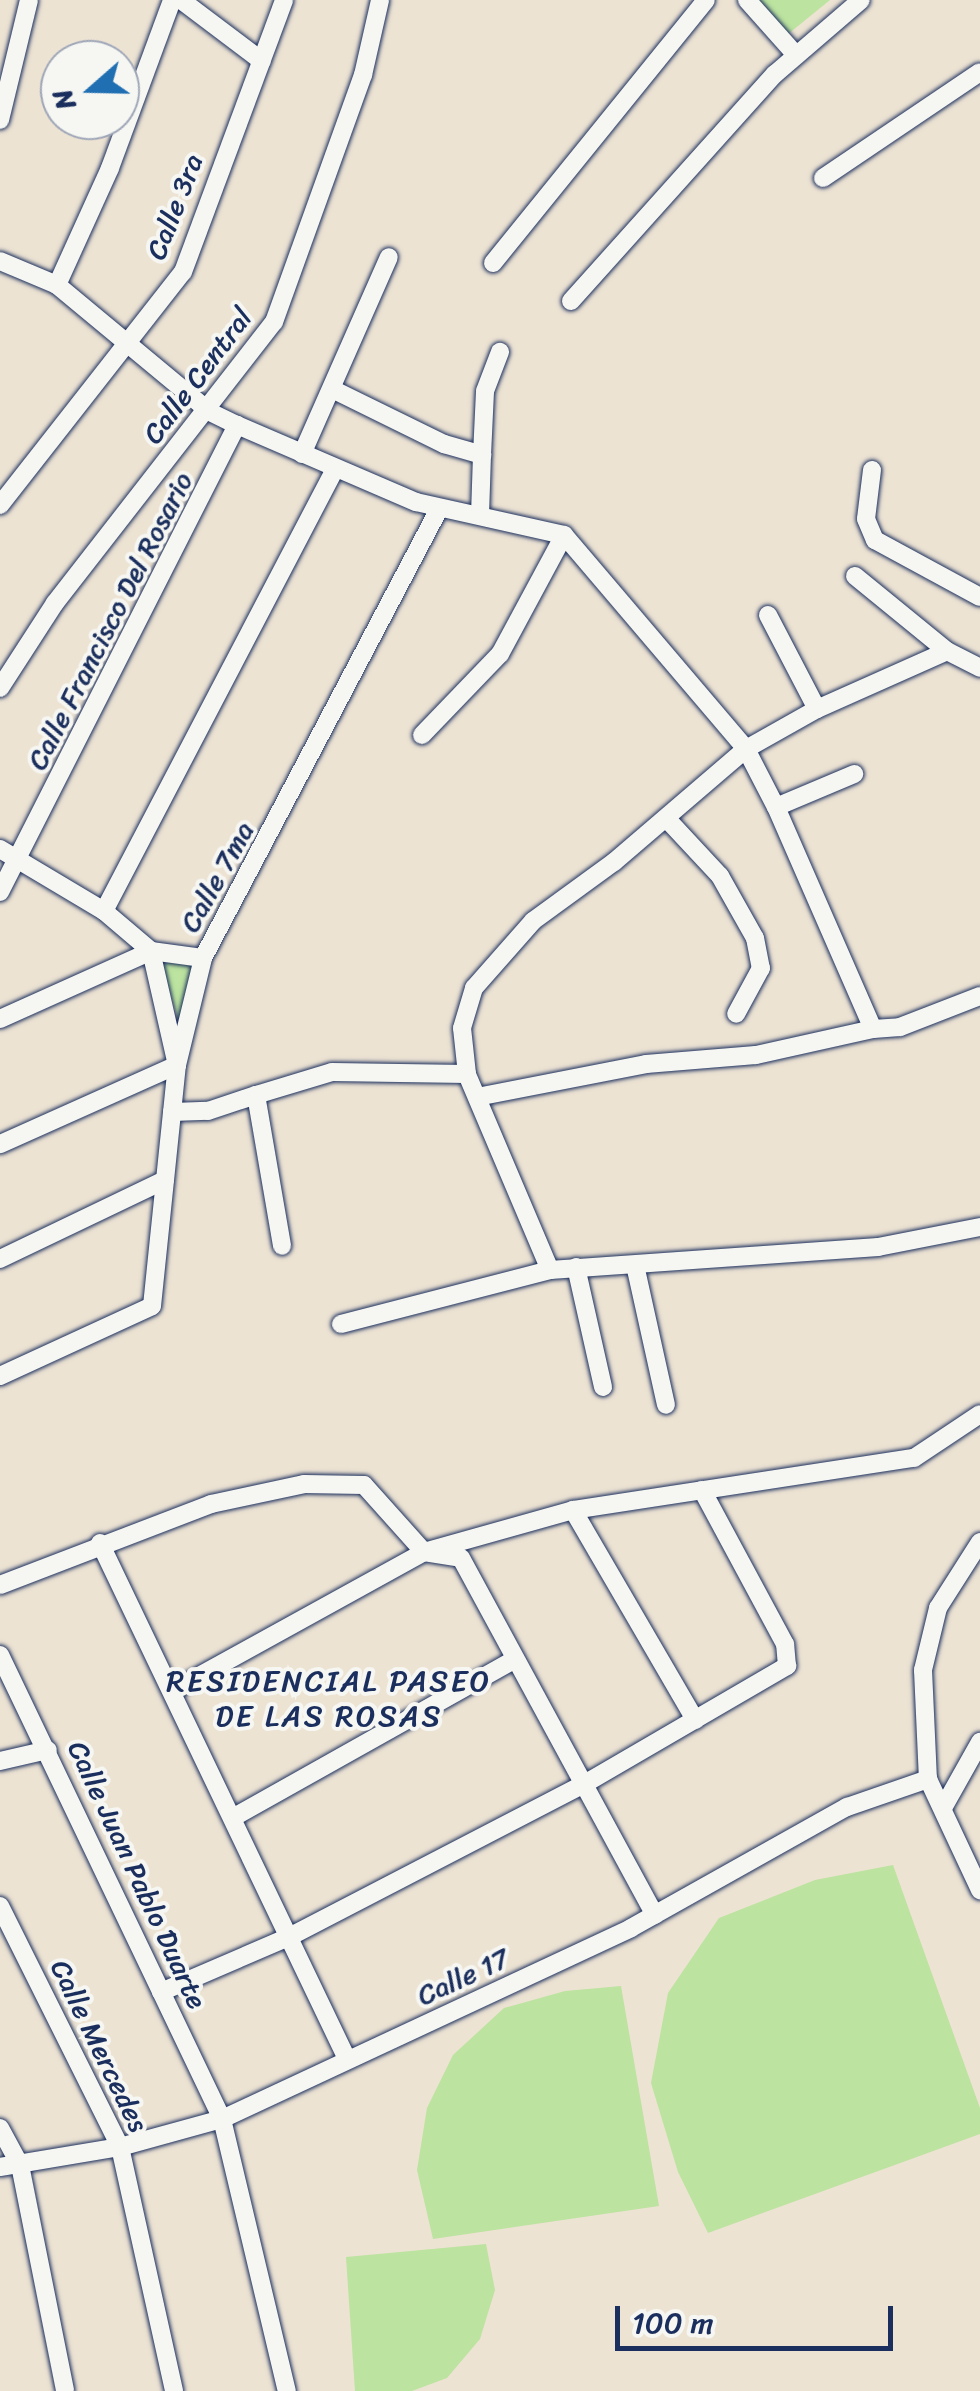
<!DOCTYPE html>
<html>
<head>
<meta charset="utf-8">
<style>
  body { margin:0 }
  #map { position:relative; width:980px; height:2391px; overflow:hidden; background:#ede3d3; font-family:Sriracha,sans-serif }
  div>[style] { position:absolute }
  .green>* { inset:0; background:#bce39f }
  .roads { filter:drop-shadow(0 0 2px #1b2f5e) drop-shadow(0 0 2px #1b2f5e) }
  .minor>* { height:18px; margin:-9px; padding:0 9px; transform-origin:9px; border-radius:9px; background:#f6f6f2 }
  span { translate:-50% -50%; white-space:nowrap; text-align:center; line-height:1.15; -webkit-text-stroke:8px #f6f6f2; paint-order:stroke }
  .street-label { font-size:28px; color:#1b2f5e }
  .neighbourhood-label { font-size:30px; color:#1b2f5e; letter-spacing:2.5px }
  .north { position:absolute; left:40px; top:40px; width:100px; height:100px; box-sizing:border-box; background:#f6f6f2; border:2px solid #9ea6b7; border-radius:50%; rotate:250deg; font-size:28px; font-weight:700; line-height:40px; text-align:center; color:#1b2f5e }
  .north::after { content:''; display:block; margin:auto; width:35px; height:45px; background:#1f6fb2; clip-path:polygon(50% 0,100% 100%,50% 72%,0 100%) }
  .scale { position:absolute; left:615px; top:2306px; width:278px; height:45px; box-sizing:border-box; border:5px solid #1b2f5e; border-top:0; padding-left:12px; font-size:30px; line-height:35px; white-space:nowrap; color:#1b2f5e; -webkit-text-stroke:8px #f6f6f2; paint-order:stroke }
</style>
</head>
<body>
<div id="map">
  <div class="green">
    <i style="clip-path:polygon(754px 0,830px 0,782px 39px)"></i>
    <i style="clip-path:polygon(161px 962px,193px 965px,181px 1029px)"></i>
    <i style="clip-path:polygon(893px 1865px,980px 2108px,980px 2134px,708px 2233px,678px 2172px,651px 2083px,668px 1993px,719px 1918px,815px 1880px)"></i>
    <i style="clip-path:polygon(621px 1986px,659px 2206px,433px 2239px,417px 2170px,427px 2108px,453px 2055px,504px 2008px,565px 1991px)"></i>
    <i style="clip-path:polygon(486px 2244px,495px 2290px,480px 2339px,447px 2378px,412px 2391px,355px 2391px,346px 2257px)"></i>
  </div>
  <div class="roads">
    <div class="minor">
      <i style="left:181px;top:0;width:101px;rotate:37deg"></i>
      <i style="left:747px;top:0;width:74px;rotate:48.3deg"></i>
      <i style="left:0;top:120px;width:123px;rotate:-76.4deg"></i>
      <i style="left:823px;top:178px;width:189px;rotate:-34deg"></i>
      <i style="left:0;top:261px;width:62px;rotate:22.8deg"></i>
      <i style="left:57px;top:285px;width:199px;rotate:39.7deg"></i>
      <i style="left:210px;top:412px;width:30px;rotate:26deg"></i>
      <i style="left:237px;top:425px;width:195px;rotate:23.3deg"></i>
      <i style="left:416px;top:502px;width:152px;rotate:12.6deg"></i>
      <i style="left:564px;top:535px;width:281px;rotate:49.6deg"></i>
      <i style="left:746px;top:749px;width:65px;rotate:62.7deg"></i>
      <i style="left:776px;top:807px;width:85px;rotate:-22.9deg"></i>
      <i style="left:493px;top:263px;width:338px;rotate:-51deg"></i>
      <i style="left:57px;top:285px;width:128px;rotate:-65.6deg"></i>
      <i style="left:110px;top:168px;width:179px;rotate:-69.7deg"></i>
      <i style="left:571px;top:301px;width:305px;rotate:-48.1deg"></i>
      <i style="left:775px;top:74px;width:113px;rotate:-40.7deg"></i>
      <i style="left:332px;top:389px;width:125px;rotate:26.2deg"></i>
      <i style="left:444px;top:444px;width:40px;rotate:16deg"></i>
      <i style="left:482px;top:455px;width:59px;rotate:91.9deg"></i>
      <i style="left:302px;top:454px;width:215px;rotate:-66.2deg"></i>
      <i style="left:482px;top:455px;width:64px;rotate:-87.3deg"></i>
      <i style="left:485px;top:391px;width:42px;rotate:-69deg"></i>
      <i style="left:872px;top:470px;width:49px;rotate:97deg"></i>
      <i style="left:866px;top:519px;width:23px;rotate:67deg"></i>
      <i style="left:875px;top:540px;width:119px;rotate:28.5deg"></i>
      <i style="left:0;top:505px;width:296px;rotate:-51.9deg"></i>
      <i style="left:183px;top:272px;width:290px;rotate:-69.6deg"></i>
      <i style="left:855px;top:576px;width:119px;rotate:39.2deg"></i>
      <i style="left:768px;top:615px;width:106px;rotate:62.5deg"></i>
      <i style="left:0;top:688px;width:101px;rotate:-57.1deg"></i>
      <i style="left:55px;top:603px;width:356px;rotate:-52.1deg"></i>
      <i style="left:274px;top:322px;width:263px;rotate:-70.2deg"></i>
      <i style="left:363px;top:75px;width:77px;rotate:-77.2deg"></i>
      <i style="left:422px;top:735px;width:112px;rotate:-46.1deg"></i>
      <i style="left:500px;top:654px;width:135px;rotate:-61.7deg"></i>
      <i style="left:776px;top:807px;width:242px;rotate:66.4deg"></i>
      <i style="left:873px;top:1029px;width:27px;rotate:-4deg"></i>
      <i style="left:900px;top:1027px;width:86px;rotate:-21.2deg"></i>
      <i style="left:666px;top:818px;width:79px;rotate:47deg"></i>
      <i style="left:720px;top:876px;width:71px;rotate:60.6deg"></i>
      <i style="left:755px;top:938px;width:31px;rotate:79deg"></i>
      <i style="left:761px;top:968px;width:52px;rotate:118.5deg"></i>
      <i style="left:0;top:849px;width:121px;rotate:30.8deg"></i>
      <i style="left:104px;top:911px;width:62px;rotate:40.4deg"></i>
      <i style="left:151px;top:951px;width:52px;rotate:7.7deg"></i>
      <i style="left:0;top:892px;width:524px;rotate:-63.09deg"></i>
      <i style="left:104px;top:911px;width:498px;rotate:-62.4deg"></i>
      <i style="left:0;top:1019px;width:166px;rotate:-24.2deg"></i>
      <i style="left:151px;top:951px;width:117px;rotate:77.2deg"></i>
      <i style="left:177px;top:1065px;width:194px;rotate:155.9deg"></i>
      <i style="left:256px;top:1095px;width:79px;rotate:-16.8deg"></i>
      <i style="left:332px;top:1072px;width:135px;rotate:0.8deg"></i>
      <i style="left:477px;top:1097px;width:172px;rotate:-11deg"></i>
      <i style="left:646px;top:1064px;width:110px;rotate:-4.7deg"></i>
      <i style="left:756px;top:1055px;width:120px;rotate:-12.5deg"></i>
      <i style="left:172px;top:1112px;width:36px;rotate:-2deg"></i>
      <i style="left:208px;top:1111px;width:51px;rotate:-18.4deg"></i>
      <i style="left:256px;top:1095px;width:153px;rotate:80.2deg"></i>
      <i style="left:0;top:1259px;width:183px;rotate:-25.6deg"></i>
      <i style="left:635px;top:1265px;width:143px;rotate:77.5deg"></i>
      <i style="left:576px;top:1267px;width:123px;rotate:77.3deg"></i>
      <i style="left:550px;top:1270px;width:213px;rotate:-113deg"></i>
      <i style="left:467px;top:1074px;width:46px;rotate:-96.2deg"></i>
      <i style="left:462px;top:1028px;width:42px;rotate:-73.3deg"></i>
      <i style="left:474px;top:988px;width:89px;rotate:-48.6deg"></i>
      <i style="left:533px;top:921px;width:100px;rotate:-36.1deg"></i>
      <i style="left:614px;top:862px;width:174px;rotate:-40.6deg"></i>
      <i style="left:746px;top:749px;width:81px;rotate:-29.4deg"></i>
      <i style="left:817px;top:709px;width:142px;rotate:-24deg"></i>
      <i style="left:947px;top:651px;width:37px;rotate:27deg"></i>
      <i style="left:341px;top:1324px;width:216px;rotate:-14.5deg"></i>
      <i style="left:550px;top:1270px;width:329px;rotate:-4deg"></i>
      <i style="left:878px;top:1247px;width:104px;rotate:-11.1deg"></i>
      <i style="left:0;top:1376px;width:167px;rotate:-24.7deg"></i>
      <i style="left:152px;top:1306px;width:242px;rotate:-84.1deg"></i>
      <i style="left:177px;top:1065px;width:110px;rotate:-76.3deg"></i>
      <i style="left:203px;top:958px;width:507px;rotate:-62.27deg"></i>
      <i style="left:573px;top:1510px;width:243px;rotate:59.8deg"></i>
      <i style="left:980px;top:1542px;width:78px;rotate:122.5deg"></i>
      <i style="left:938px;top:1608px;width:64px;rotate:103.6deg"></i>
      <i style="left:923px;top:1670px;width:109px;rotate:87.4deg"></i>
      <i style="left:928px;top:1779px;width:123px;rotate:64.9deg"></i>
      <i style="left:100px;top:1543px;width:570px;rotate:64.42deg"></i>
      <i style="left:0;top:1585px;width:226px;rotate:-21deg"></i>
      <i style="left:211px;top:1504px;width:95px;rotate:-12.1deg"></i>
      <i style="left:304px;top:1484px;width:60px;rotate:1deg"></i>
      <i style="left:364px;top:1485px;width:90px;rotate:48.2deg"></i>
      <i style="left:424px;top:1552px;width:37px;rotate:9deg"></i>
      <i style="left:461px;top:1558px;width:406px;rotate:61.5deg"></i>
      <i style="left:0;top:1655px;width:514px;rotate:64.43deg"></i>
      <i style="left:222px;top:2119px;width:280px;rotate:76.6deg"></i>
      <i style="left:174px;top:1690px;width:286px;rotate:-28.9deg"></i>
      <i style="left:424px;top:1552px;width:155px;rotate:-15.7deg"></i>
      <i style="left:573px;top:1510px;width:345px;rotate:-8.7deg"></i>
      <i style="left:914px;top:1458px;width:79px;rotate:-33.7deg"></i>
      <i style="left:0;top:1761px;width:49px;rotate:-12.9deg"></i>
      <i style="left:943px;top:1808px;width:76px;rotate:-60.7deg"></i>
      <i style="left:234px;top:1817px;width:322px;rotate:-29.3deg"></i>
      <i style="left:0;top:1906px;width:269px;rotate:63.5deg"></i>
      <i style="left:120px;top:2147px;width:250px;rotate:77.5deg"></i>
      <i style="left:161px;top:1992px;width:139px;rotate:-23.3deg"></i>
      <i style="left:289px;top:1937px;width:335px;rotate:-27.4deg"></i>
      <i style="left:586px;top:1783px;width:233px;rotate:-30.2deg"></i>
      <i style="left:787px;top:1666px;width:22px;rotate:-95deg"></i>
      <i style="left:785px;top:1644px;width:175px;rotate:-118.3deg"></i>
      <i style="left:0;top:2128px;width:42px;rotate:61.6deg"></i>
      <i style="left:20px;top:2165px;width:230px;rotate:78.7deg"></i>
      <i style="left:0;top:2167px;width:122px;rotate:-9.5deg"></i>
      <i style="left:120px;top:2147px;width:106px;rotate:-15.4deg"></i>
      <i style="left:222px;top:2119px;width:451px;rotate:-25deg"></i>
      <i style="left:631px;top:1928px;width:248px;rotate:-29.3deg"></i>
      <i style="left:847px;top:1807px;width:86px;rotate:-19.1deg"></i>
    </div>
  </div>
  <div class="street-label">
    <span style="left:175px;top:207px;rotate:-69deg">Calle 3ra</span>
    <span style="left:198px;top:376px;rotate:-53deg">Calle Central</span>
    <span style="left:110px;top:621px;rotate:-63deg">Calle Francisco Del Rosario</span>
    <span style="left:217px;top:877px;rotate:-61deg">Calle 7ma</span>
    <span style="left:137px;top:1875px;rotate:65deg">Calle Juan Pablo Duarte</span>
    <span style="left:463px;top:1977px;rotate:-25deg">Calle 17</span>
    <span style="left:99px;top:2046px;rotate:64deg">Calle Mercedes</span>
  </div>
  <div class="neighbourhood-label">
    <span style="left:329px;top:1698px">RESIDENCIAL PASEO<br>DE LAS ROSAS</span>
  </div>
  <div class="north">N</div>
  <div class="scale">100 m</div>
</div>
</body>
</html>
